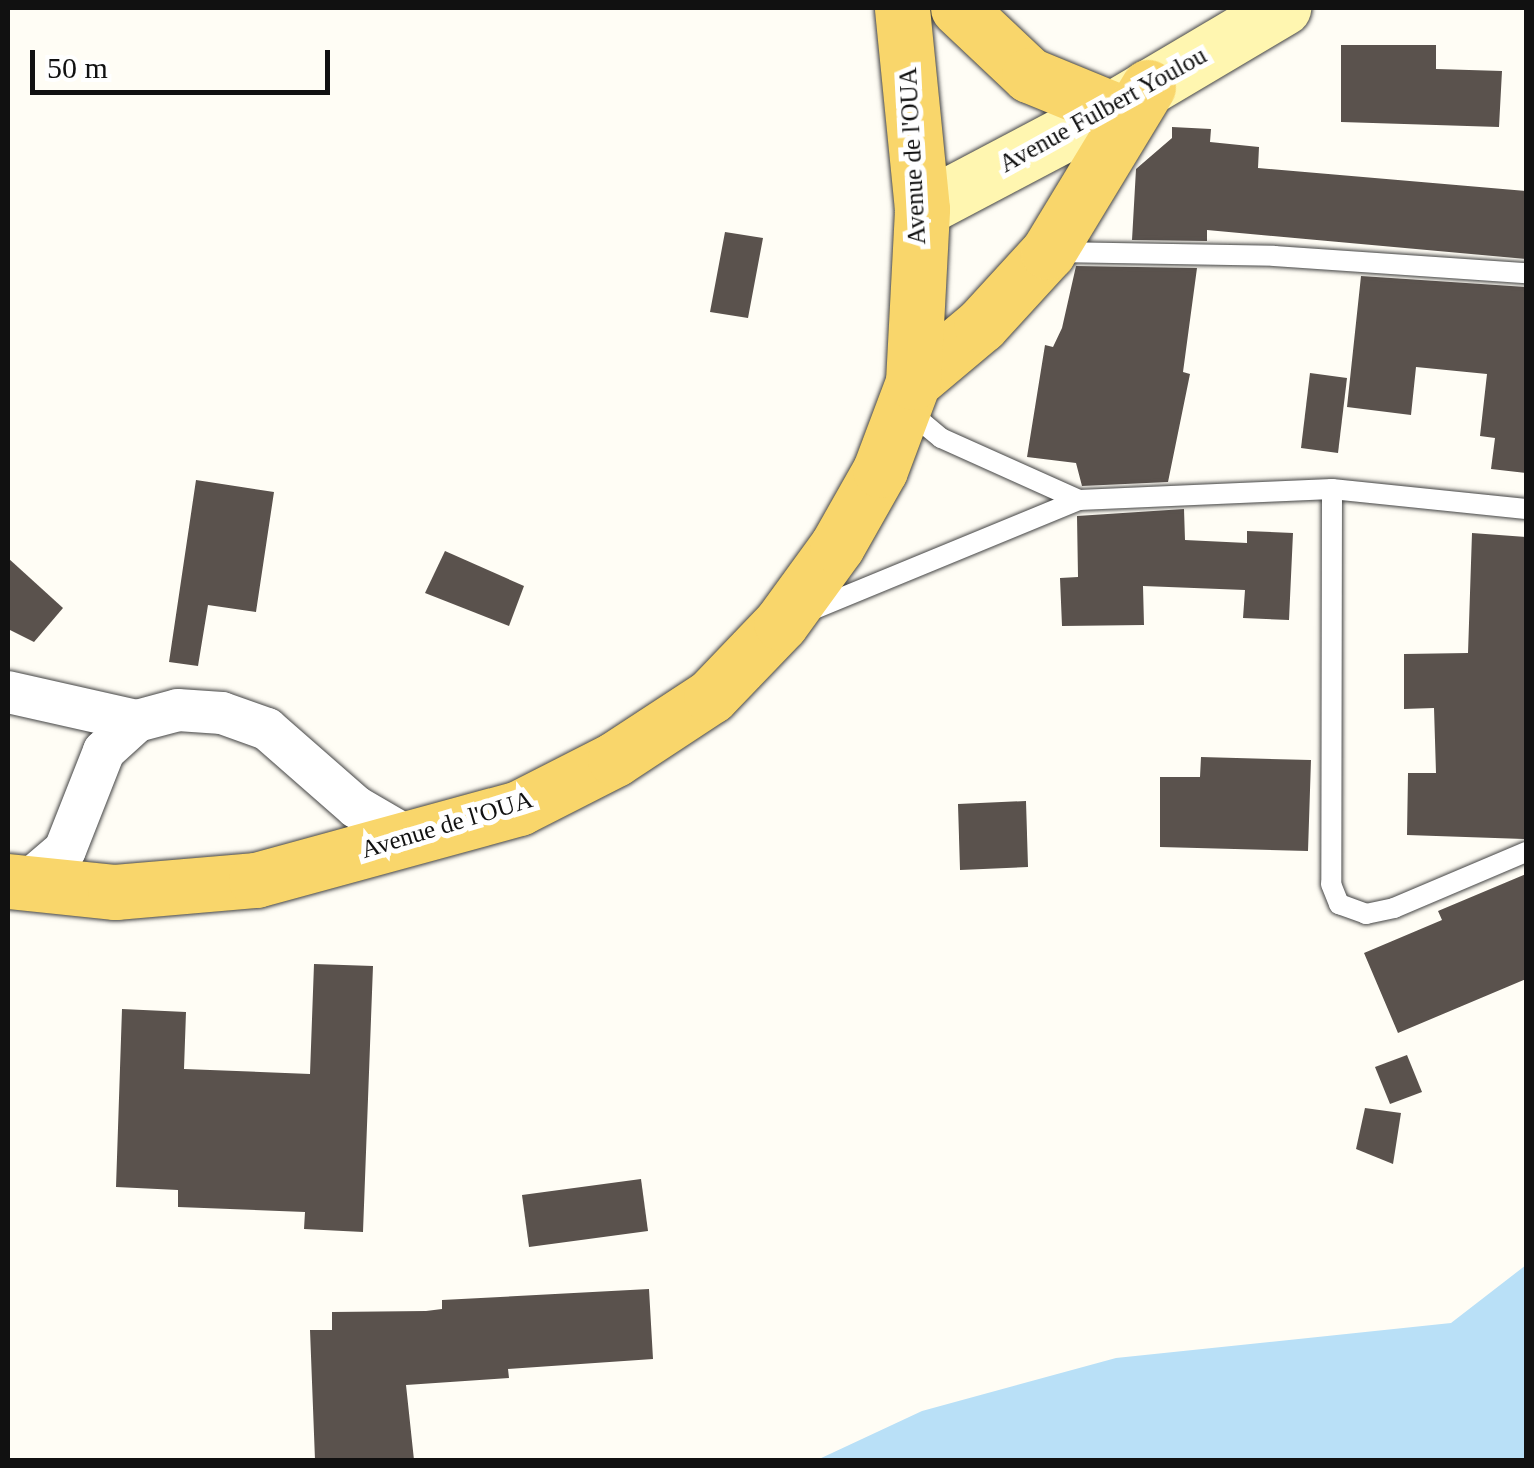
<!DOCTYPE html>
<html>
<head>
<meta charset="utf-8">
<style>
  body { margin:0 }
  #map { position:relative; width:1534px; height:1468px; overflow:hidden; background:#fffdf5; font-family:"Times New Roman",serif }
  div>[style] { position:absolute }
  .water>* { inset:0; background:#b9e0f7 }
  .building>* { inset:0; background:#5a524d }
  .roads { filter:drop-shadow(0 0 2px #444) drop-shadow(0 0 2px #444) }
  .service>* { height:20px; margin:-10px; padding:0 10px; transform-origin:10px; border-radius:10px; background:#fff }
  .minor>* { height:42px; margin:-21px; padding:0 21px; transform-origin:21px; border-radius:21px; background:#fff }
  .secondary>* { height:55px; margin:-27.5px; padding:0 27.5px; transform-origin:27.5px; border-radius:27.5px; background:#fff6b0 }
  .primary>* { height:55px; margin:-27.5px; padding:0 27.5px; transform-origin:27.5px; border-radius:27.5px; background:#f9d66b }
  span { translate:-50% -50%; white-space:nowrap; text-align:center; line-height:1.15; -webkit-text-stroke:10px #fff; paint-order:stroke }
  .street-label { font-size:25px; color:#111 }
  .frame { position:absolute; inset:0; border:10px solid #111; pointer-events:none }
  .scale { position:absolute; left:30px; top:50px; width:300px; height:45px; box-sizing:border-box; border:5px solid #111; border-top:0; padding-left:12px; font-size:30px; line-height:35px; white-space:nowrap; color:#111; -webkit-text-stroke:8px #fff; paint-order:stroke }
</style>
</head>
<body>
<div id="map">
  <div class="water">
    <i style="clip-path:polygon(1526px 1265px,1526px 1460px,817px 1460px,922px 1411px,1116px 1358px,1451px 1323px)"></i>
  </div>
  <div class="building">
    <i style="clip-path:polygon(1341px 45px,1436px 45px,1436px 69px,1502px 71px,1499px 127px,1341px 122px)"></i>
    <i style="clip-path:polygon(1172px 127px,1211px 129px,1210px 142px,1259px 147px,1258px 168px,1526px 191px,1526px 259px,1207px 230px,1207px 241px,1132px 240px,1136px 169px,1172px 138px)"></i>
    <i style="clip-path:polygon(725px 232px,763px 238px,748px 318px,710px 312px)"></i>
    <i style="clip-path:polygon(1076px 266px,1197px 268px,1183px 372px,1190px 374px,1168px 482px,1082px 486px,1076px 463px,1027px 457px,1045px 345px,1053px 347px,1062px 328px)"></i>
    <i style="clip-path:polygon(1361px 276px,1526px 287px,1526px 473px,1491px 469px,1495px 438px,1480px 436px,1487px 374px,1416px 367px,1411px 415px,1347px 407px)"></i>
    <i style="clip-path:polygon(1310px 373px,1347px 378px,1338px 453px,1301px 448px)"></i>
    <i style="clip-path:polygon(196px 480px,274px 492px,256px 612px,208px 605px,198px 666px,169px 662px)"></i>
    <i style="clip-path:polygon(1184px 509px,1185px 540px,1247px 543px,1247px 531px,1293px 533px,1289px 620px,1243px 618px,1245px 590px,1143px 586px,1144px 625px,1062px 626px,1060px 578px,1078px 577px,1077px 516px)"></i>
    <i style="clip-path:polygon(1472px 533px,1526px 537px,1524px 839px,1407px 835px,1408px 773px,1436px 773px,1434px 708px,1404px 709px,1404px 654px,1468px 653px)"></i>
    <i style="clip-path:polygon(445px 551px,524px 586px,509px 626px,425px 593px)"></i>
    <i style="clip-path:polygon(8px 558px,63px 608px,34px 642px,8px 629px)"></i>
    <i style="clip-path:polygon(1201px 757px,1311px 760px,1308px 851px,1160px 847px,1160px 777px,1200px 777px)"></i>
    <i style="clip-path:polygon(1026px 801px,1028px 867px,960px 870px,958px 804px)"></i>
    <i style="clip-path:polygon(1526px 874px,1526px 979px,1398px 1033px,1364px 953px,1442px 920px,1438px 911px)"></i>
    <i style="clip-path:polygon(314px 964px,373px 966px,363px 1232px,304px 1229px,305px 1212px,178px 1207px,178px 1190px,116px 1187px,122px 1009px,186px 1012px,184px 1069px,310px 1074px)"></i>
    <i style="clip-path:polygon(1407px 1055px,1422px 1092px,1390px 1104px,1375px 1067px)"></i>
    <i style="clip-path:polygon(1365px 1108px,1401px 1113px,1393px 1164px,1356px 1149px)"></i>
    <i style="clip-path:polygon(641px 1179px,648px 1231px,529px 1247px,522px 1195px)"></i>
    <i style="clip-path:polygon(649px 1289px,653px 1359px,508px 1369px,509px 1378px,406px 1385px,414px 1460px,315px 1460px,310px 1330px,332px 1330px,332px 1312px,426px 1311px,442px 1309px,442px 1300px)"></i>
  </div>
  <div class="roads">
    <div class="service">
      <i style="left:1055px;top:252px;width:219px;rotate:1deg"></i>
      <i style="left:1274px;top:256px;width:253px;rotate:3.9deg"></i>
      <i style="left:905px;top:408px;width:47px;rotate:39.8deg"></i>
      <i style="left:941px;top:438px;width:151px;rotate:24.2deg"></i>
      <i style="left:1332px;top:489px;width:395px;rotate:90.1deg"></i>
      <i style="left:1331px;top:884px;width:22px;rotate:68deg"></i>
      <i style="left:1339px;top:904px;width:29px;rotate:20deg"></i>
      <i style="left:1366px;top:914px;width:29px;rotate:-12deg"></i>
      <i style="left:1394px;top:908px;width:143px;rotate:-23deg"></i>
      <i style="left:807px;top:612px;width:294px;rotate:-22.4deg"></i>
      <i style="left:1079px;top:500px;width:253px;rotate:-2.5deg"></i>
      <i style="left:1332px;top:489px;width:195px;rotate:5.9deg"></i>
    </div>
    <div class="minor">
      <i style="left:8px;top:692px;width:132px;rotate:12.7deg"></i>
      <i style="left:23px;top:886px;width:55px;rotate:-40.6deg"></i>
      <i style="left:65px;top:850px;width:106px;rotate:-68.5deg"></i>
      <i style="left:104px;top:751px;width:45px;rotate:-42.3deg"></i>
      <i style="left:137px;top:721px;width:42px;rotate:-15deg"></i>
      <i style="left:178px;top:710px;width:44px;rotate:3.9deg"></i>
      <i style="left:222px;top:713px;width:48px;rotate:19.6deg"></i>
      <i style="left:267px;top:729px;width:118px;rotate:41.2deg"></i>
      <i style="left:356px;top:807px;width:64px;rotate:30.2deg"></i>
    </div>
    <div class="secondary">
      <i style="left:922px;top:209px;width:215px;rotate:-27.8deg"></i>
      <i style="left:1112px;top:109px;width:199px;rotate:-30.6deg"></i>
    </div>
    <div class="primary">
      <i style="left:958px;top:8px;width:98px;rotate:43.3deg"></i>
      <i style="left:1029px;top:75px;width:90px;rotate:22.3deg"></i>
      <i style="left:913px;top:382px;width:89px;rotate:-40deg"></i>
      <i style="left:981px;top:325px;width:99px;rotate:-47.5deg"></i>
      <i style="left:1048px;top:252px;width:193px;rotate:-58.8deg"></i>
      <i style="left:8px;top:881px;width:108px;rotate:5.9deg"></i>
      <i style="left:115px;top:892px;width:142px;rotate:-4.9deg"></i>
      <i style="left:256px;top:880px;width:273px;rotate:-15.3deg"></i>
      <i style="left:519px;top:808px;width:108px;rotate:-27deg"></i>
      <i style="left:615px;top:759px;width:115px;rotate:-33.3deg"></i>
      <i style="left:711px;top:696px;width:101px;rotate:-46.2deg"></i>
      <i style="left:781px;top:623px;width:95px;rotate:-54deg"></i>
      <i style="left:837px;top:546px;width:87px;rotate:-60.5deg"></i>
      <i style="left:880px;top:470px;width:94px;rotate:-69.4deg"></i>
      <i style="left:913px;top:382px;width:173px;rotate:-87deg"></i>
      <i style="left:922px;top:209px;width:202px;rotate:-95.7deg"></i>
    </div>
  </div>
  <div class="street-label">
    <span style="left:1103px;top:110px;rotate:-29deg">Avenue Fulbert Youlou</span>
    <span style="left:913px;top:156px;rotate:-93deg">Avenue de l'OUA</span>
    <span style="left:447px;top:825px;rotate:-17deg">Avenue de l'OUA</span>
  </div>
  <div class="frame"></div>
  <div class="scale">50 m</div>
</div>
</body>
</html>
